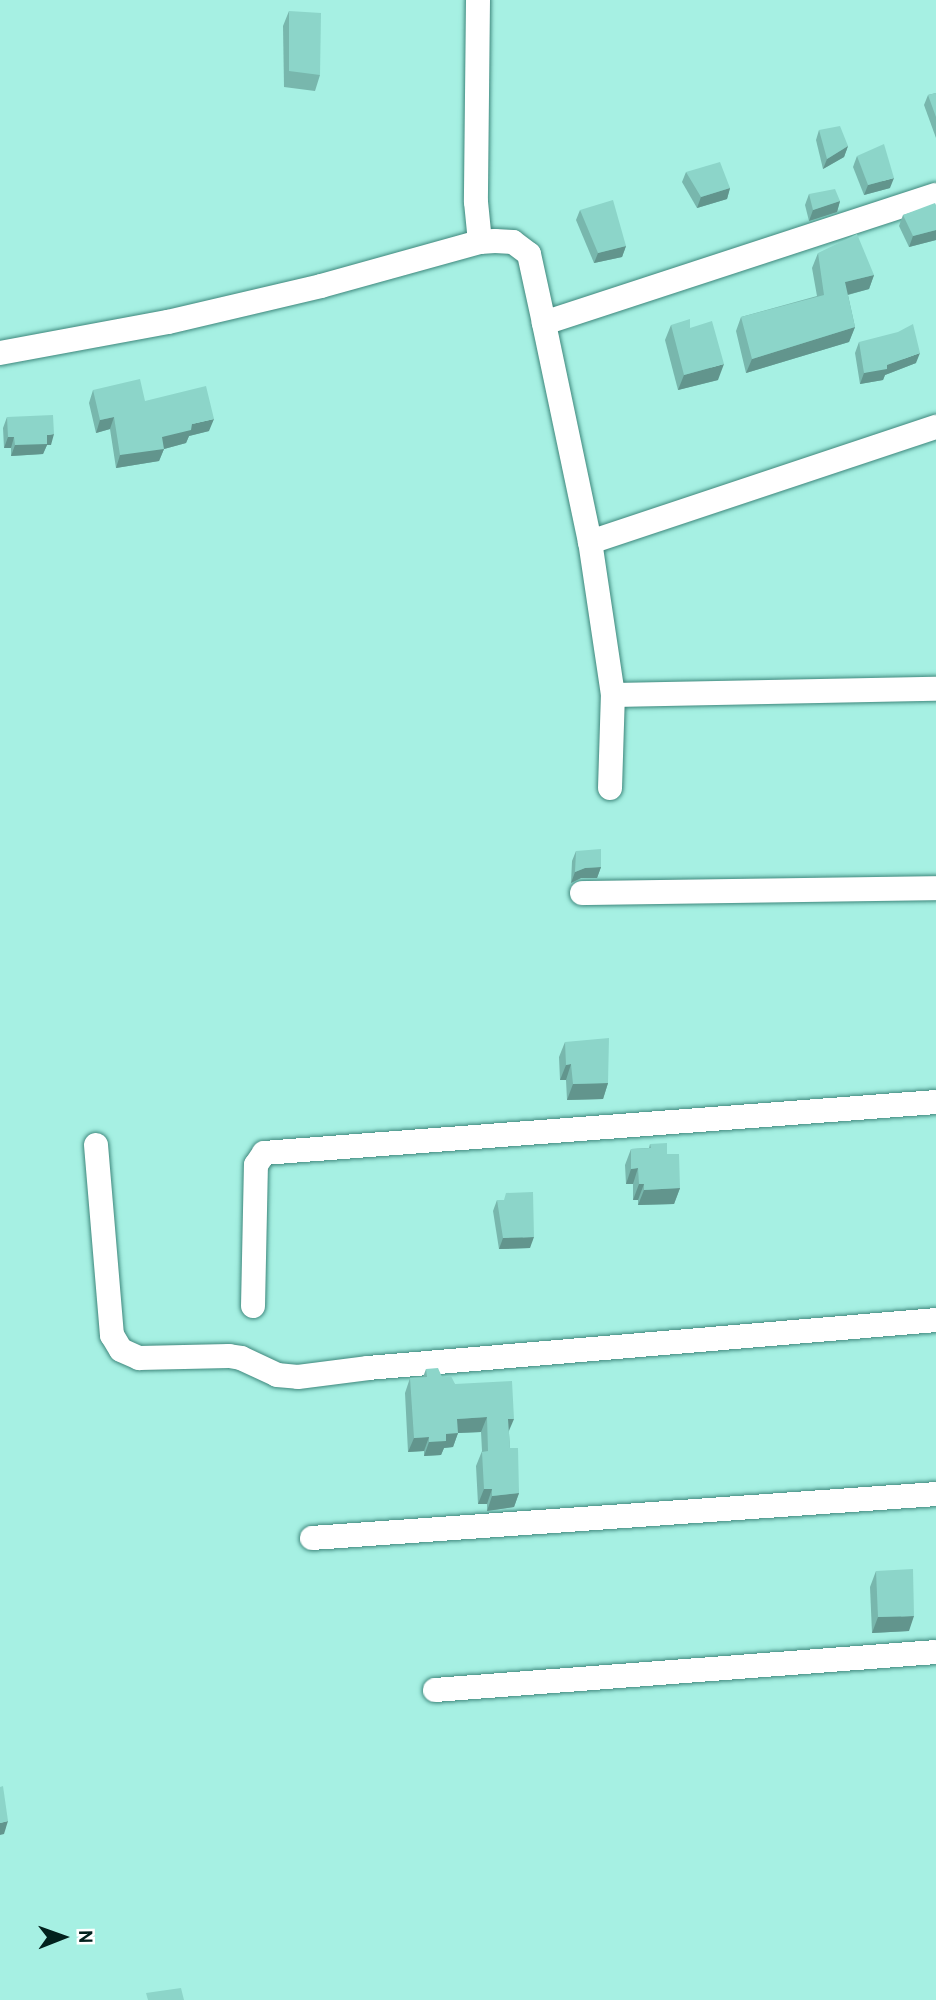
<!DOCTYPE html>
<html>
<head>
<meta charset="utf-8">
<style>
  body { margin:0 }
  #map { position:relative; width:936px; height:2000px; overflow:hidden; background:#a6f0e3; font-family:Overpass,sans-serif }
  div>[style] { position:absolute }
  .roads { filter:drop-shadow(0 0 2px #3e877c) drop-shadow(0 0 2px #3e877c) }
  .minor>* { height:24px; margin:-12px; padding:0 12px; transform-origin:12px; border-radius:12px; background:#fff }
  .wall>* { inset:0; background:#78b7ad }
  .shaded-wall>* { inset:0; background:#62958d }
  .building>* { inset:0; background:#8cd5c9 }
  span { translate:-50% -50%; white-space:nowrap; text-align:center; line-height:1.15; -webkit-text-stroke:7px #fff; paint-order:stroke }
  .north { position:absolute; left:28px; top:1902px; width:70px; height:70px; -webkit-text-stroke:5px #fff; paint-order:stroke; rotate:89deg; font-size:19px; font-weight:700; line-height:28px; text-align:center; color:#02211d }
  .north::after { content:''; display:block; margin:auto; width:24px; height:32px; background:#02211d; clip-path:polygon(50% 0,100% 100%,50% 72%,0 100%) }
</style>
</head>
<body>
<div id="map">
  <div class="roads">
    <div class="minor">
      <i style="left:478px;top:0;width:202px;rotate:90.6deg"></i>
      <i style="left:476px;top:202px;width:40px;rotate:84.3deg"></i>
      <i style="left:0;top:353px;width:171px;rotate:-10.5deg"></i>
      <i style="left:168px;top:322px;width:157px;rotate:-13.2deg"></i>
      <i style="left:321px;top:286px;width:165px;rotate:-15.5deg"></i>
      <i style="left:480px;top:242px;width:15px;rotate:-4deg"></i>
      <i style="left:495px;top:241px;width:18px;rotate:3deg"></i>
      <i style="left:513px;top:242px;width:20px;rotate:37deg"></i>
      <i style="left:529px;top:254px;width:71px;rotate:77.7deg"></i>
      <i style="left:590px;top:542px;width:365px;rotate:-18.4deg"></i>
      <i style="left:613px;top:695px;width:155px;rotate:-98.5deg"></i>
      <i style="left:590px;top:542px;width:224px;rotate:-101.9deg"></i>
      <i style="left:544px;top:323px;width:412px;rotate:-18.1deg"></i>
      <i style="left:610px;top:788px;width:93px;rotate:-88.2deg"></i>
      <i style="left:613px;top:695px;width:323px;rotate:-1.1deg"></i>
      <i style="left:582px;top:893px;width:354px;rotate:-0.8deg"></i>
      <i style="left:96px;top:1145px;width:191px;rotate:85.2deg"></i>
      <i style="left:112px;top:1335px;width:17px;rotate:59deg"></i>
      <i style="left:121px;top:1350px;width:20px;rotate:24deg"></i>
      <i style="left:139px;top:1358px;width:90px;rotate:-1.3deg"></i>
      <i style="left:229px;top:1356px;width:12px;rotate:9deg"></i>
      <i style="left:241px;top:1358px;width:40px;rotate:25deg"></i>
      <i style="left:277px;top:1375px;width:21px;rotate:5deg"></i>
      <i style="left:298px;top:1377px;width:71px;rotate:-7.3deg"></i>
      <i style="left:368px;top:1368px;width:570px;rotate:-4.83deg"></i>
      <i style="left:253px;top:1306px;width:141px;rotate:-88.8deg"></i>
      <i style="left:256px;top:1165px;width:14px;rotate:-56deg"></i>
      <i style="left:264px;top:1153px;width:674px;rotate:-4.34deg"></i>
      <i style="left:312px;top:1538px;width:626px;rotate:-4.03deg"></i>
      <i style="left:435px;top:1690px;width:502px;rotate:-4.34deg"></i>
    </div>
  </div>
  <div class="wall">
    <i style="clip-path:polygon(289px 11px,320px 75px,315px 91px,284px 87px,283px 26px)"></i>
    <i style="clip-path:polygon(936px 93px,936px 138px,924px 105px,928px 95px)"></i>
    <i style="clip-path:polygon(819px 130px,848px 146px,844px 157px,823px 169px,816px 140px)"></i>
    <i style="clip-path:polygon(857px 156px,890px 188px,864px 195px,853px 167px)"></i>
    <i style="clip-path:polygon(686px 172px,730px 188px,727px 199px,697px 208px,682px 182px)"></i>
    <i style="clip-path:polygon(809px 194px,840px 201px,837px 212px,809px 221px,805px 205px)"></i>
    <i style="clip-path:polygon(936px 205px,936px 240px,909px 247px,899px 226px,903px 215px)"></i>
    <i style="clip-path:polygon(580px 210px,626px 246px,622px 257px,594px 263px,576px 220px)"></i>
    <i style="clip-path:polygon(818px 253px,874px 275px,869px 289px,848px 295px,855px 327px,849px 342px,746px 373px,736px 331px,741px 317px,817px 296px,812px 268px)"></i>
    <i style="clip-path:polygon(671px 325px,690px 328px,718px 380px,678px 390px,665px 340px)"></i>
    <i style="clip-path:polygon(859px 342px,916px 363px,885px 375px,883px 380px,860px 384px,855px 353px)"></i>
    <i style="clip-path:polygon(93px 390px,145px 401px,209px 431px,189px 436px,186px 443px,164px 449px,159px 461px,116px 468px,110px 429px,96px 433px,89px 403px)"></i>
    <i style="clip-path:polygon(7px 417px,51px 445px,47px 445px,43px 454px,11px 456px,11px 448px,4px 448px,3px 428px)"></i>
    <i style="clip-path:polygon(576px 851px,601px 867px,597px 878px,581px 878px,571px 883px,572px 861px)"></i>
    <i style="clip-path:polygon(565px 1042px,608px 1083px,603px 1099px,567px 1100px,566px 1080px,560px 1080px,559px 1057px)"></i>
    <i style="clip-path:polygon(650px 1144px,667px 1154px,680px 1188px,674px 1204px,638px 1205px,638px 1200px,633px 1200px,633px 1184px,626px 1184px,625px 1165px,631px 1149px,649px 1148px)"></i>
    <i style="clip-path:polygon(497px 1200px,530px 1248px,499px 1249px,493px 1211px)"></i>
    <i style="clip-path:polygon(426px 1369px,455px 1384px,509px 1433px,510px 1448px,519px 1493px,514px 1507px,487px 1511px,487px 1504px,478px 1504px,476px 1466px,482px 1451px,481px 1432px,458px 1433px,453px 1447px,444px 1448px,441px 1455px,424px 1456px,424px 1451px,408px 1452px,405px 1393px,410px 1378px,423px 1377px)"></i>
    <i style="clip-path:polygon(876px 1571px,909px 1631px,872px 1633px,870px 1587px)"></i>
  </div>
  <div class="shaded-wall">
    <i style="clip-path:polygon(848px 146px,844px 157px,823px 169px,827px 159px)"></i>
    <i style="clip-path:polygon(894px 178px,890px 188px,864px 195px,868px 185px)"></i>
    <i style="clip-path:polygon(730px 188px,727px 199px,697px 208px,701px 197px)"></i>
    <i style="clip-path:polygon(840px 201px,837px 212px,809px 221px,813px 210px)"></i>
    <i style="clip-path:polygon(936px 230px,936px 240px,909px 247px,913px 236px)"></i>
    <i style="clip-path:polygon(626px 246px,622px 257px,594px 263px,598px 253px)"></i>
    <i style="clip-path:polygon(874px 275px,869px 289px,839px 297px,845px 282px)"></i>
    <i style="clip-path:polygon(855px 327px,849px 342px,746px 373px,752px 359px)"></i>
    <i style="clip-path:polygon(920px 353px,916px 363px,885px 375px,883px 380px,860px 384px,864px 373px)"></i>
    <i style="clip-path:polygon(724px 364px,718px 380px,678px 390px,684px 375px)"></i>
    <i style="clip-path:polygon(114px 417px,110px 429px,96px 433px,100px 420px)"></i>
    <i style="clip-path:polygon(214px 419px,209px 431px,189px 436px,186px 443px,164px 449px,159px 461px,116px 468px,120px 455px,192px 424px)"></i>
    <i style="clip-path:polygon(54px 434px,51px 445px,47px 445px,43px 454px,11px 456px,15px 445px,47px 435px)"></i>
    <i style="clip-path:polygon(8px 437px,14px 437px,11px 448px,4px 448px)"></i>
    <i style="clip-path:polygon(601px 867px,597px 878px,581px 878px,571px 883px,575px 872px,585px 868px)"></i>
    <i style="clip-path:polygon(571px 1064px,566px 1080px,560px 1080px,566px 1065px)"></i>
    <i style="clip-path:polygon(608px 1083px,603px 1099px,567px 1100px,573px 1084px)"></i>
    <i style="clip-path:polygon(638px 1168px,633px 1184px,626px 1184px,631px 1169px)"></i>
    <i style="clip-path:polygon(639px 1184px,644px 1184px,638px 1200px,633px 1200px)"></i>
    <i style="clip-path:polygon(680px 1188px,674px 1204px,638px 1205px,644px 1190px)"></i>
    <i style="clip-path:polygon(534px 1237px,530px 1248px,499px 1249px,503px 1238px)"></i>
    <i style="clip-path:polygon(487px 1417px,481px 1432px,458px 1433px,453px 1447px,444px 1448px,441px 1455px,424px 1456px,429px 1442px,446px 1434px,457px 1419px)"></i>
    <i style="clip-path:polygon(508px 1419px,514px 1419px,508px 1433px)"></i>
    <i style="clip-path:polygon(429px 1437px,424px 1451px,408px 1452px,414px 1438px)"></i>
    <i style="clip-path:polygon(484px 1489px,492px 1489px,487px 1504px,478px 1504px)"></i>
    <i style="clip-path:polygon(519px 1493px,514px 1507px,487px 1511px,492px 1496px)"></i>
    <i style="clip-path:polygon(914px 1616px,909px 1631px,872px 1633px,878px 1617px)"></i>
    <i style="clip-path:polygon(8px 1821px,4px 1834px,0 1835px,0 1823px)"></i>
  </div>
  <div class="building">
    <i style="clip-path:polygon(289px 11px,321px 13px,320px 75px,289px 71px)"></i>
    <i style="clip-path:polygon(936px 93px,936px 117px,928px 95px)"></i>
    <i style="clip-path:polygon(840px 126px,848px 146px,827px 159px,819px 130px)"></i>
    <i style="clip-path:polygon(884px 144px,894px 178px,868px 185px,857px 156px)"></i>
    <i style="clip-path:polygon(720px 162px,730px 188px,701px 197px,686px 172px)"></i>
    <i style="clip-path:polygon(835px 189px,840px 201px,813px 210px,809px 194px)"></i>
    <i style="clip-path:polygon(613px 200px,626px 246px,598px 253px,580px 210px)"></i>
    <i style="clip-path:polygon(935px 203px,936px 205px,936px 230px,913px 236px,903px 215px)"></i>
    <i style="clip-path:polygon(857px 234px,874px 275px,845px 282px,855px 327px,752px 359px,741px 317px,824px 295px,818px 253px)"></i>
    <i style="clip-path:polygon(690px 319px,690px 328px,712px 321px,724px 364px,684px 375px,671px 325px)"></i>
    <i style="clip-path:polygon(913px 324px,920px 353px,887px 365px,887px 369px,864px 373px,859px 342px,898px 332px)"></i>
    <i style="clip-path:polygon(140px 379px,145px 401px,206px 386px,214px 419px,192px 424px,191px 430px,162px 437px,164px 449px,120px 455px,114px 417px,100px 420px,93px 390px)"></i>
    <i style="clip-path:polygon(53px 415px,54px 434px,47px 435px,47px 444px,15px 445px,14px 437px,8px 437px,7px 417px)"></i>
    <i style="clip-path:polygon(601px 849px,601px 867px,585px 868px,575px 872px,576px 851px)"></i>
    <i style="clip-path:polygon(609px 1038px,608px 1083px,573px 1084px,571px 1064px,566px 1065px,565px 1042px)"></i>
    <i style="clip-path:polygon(667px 1143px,667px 1154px,679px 1154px,680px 1188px,644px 1190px,644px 1184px,639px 1184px,638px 1168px,631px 1169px,631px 1149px,651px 1148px,650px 1144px)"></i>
    <i style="clip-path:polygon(533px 1192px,534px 1237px,503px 1238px,497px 1200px,504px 1200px,506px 1193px)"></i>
    <i style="clip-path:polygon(438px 1368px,442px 1377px,451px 1376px,455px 1384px,512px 1381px,514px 1419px,508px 1419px,510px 1448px,518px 1448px,519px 1493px,492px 1496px,492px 1489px,484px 1489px,482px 1452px,488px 1451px,487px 1417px,457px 1419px,458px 1433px,446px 1434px,446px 1441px,429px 1442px,429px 1437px,414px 1438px,410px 1378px,427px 1377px,426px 1369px)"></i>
    <i style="clip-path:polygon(913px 1569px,914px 1616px,878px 1617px,876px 1571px)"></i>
    <i style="clip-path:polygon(3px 1786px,8px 1821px,0 1823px,0 1787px)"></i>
    <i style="clip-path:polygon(181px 1988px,184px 2000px,148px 2000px,146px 1993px)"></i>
  </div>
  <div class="north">N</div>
</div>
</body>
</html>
